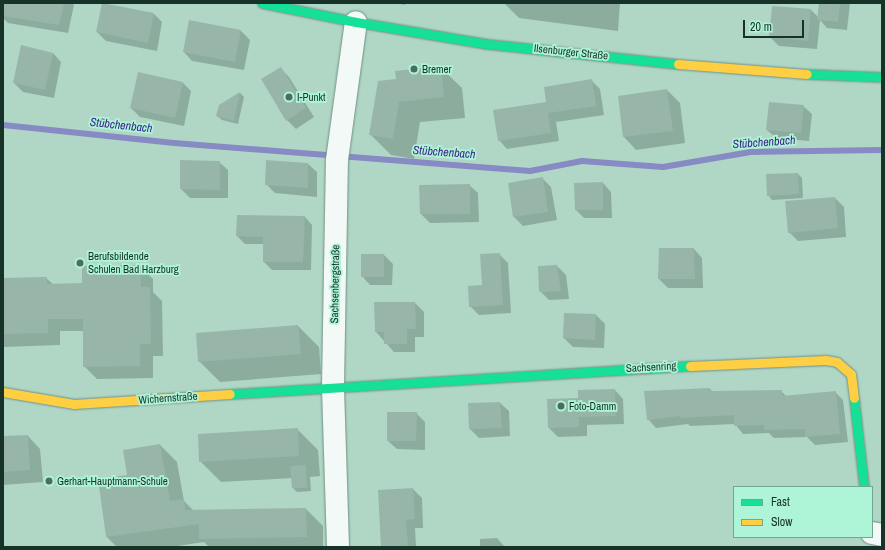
<!DOCTYPE html>
<html>
<head>
<meta charset="utf-8">
<style>
  body { margin:0 }
  #map { position:relative; width:885px; height:550px; overflow:hidden; background:#b0d7c6; font-family:"Archivo Narrow",sans-serif }
  div>[style] { position:absolute }
  .shadow>* { inset:0; background:#0003 }
  .stream>* { height:6px; margin:-3px; padding:0 3px; transform-origin:3px; border-radius:3px; background:#878bc3 }
  .building>* { inset:0; background:#97b6a9 }
  .roads { filter:drop-shadow(0 0 1px #729184) drop-shadow(0 0 1px #729184) }
  .street>* { height:22px; margin:-11px; padding:0 11px; transform-origin:11px; border-radius:11px; background:#f3f9f6 }
  .fast>* { height:9px; margin:-4.5px; padding:0 4.5px; transform-origin:4.5px; border-radius:4.5px; background:#16e098 }
  .slow>* { height:9px; margin:-4.5px; padding:0 4.5px; transform-origin:4.5px; border-radius:4.5px; background:#ffcf43 }
  .dots>* { width:11px; height:11px; translate:-50% -50%; box-sizing:border-box; border:2px solid #aef4d6; border-radius:50% }
  span { translate:-50% -50%; white-space:nowrap; text-align:center; line-height:1.15; -webkit-text-stroke:3.5px #aef4d6; paint-order:stroke }
  .street-label { font-size:11px; color:#173329 }
  .poi-label { font-size:11px; color:#173329 }
  .left { translate:0 -50%; text-align:left }
  .water-label { font-size:12px; color:#3d238b; font-style:italic }
  .frame { position:absolute; inset:0; border:4px solid #173329; pointer-events:none }
  .legend { position:absolute; left:733px; top:486px; width:140px; height:52px; box-sizing:border-box; background:#aef4d6; border:1px solid #72a791; margin:0; padding:5px 7px; list-style:none; font-size:12px; color:#173329 }
  .legend li { display:flex; align-items:center; gap:8px; height:20px }
  .legend b { width:20px; border:1px solid #72a791 }
  .scale { position:absolute; left:743px; top:20px; width:61px; height:18px; box-sizing:border-box; border:2px solid #173329; border-top:0; padding-left:5px; font-size:12px; line-height:14px; white-space:nowrap; color:#173329; -webkit-text-stroke:3px #aef4d6; paint-order:stroke }
</style>
</head>
<body>
<div id="map">
  <div class="shadow">
    <i style="clip-path:polygon(3px 3px,72px 3px,74px 5px,68px 33px,8px 23px,3px 18px)"></i>
    <i style="clip-path:polygon(395px 3px,405px 3px,405px 5px)"></i>
    <i style="clip-path:polygon(504px 3px,620px 3px,618px 31px,519px 18px)"></i>
    <i style="clip-path:polygon(820px 3px,850px 3px,847px 30px,827px 28px,820px 20px,817px 49px,779px 46px,770px 37px,773px 7px,811px 10px,819px 18px)"></i>
    <i style="clip-path:polygon(154px 14px,162px 22px,157px 51px,106px 41px,97px 32px)"></i>
    <i style="clip-path:polygon(189px 22px,241px 31px,250px 40px,244px 70px,192px 61px,184px 52px)"></i>
    <i style="clip-path:polygon(53px 53px,61px 62px,54px 98px,23px 92px,14px 83px)"></i>
    <i style="clip-path:polygon(440px 67px,462px 88px,465px 118px,420px 122px,414px 159px,391px 155px,370px 134px,397px 80px)"></i>
    <i style="clip-path:polygon(280px 68px,289px 77px,314px 117px,296px 129px,287px 120px)"></i>
    <i style="clip-path:polygon(591px 80px,600px 89px,604px 115px,556px 122px,559px 141px,507px 149px,499px 140px,547px 103px)"></i>
    <i style="clip-path:polygon(183px 83px,191px 91px,184px 126px,140px 117px,131px 108px)"></i>
    <i style="clip-path:polygon(667px 90px,680px 103px,685px 143px,636px 150px,624px 137px,619px 97px)"></i>
    <i style="clip-path:polygon(240px 93px,244px 97px,238px 124px,222px 120px,217px 116px)"></i>
    <i style="clip-path:polygon(803px 106px,812px 114px,809px 141px,776px 138px,767px 130px)"></i>
    <i style="clip-path:polygon(267px 161px,308px 164px,317px 172px,317px 197px,275px 193px,266px 184px)"></i>
    <i style="clip-path:polygon(219px 162px,228px 170px,228px 198px,190px 198px,181px 189px)"></i>
    <i style="clip-path:polygon(798px 174px,802px 178px,803px 198px,772px 200px,768px 195px)"></i>
    <i style="clip-path:polygon(542px 178px,551px 187px,557px 220px,523px 226px,514px 217px,509px 184px)"></i>
    <i style="clip-path:polygon(603px 183px,611px 192px,612px 218px,584px 218px,576px 210px)"></i>
    <i style="clip-path:polygon(469px 185px,478px 193px,479px 222px,430px 223px,421px 214px)"></i>
    <i style="clip-path:polygon(835px 198px,844px 207px,846px 237px,798px 241px,789px 232px)"></i>
    <i style="clip-path:polygon(305px 217px,312px 225px,311px 270px,272px 270px,264px 262px,264px 244px,245px 244px,237px 236px)"></i>
    <i style="clip-path:polygon(694px 249px,702px 258px,703px 288px,668px 288px,659px 279px)"></i>
    <i style="clip-path:polygon(499px 254px,508px 263px,511px 313px,479px 315px,470px 306px,483px 286px)"></i>
    <i style="clip-path:polygon(384px 255px,393px 264px,392px 285px,370px 285px,362px 276px)"></i>
    <i style="clip-path:polygon(140px 266px,153px 279px,153px 292px,162px 301px,163px 356px,153px 356px,153px 378px,97px 379px,84px 366px,84px 331px,60px 331px,60px 345px,3px 347px,3px 279px,46px 278px,54px 285px,83px 284px)"></i>
    <i style="clip-path:polygon(557px 266px,566px 275px,569px 299px,549px 300px,540px 291px)"></i>
    <i style="clip-path:polygon(415px 303px,424px 312px,424px 337px,415px 337px,415px 352px,394px 352px,376px 332px)"></i>
    <i style="clip-path:polygon(596px 315px,605px 324px,604px 348px,573px 347px,564px 338px)"></i>
    <i style="clip-path:polygon(298px 326px,319px 347px,321px 374px,220px 382px,199px 361px)"></i>
    <i style="clip-path:polygon(710px 389px,713px 392px,781px 391px,787px 397px,835px 392px,843px 400px,848px 442px,815px 445px,807px 437px,774px 438px,769px 433px,743px 434px,735px 424px,690px 426px,688px 424px,656px 428px,648px 419px)"></i>
    <i style="clip-path:polygon(615px 390px,623px 399px,624px 424px,587px 425px,587px 436px,558px 437px,549px 428px,579px 399px)"></i>
    <i style="clip-path:polygon(500px 403px,509px 411px,510px 436px,479px 438px,470px 429px)"></i>
    <i style="clip-path:polygon(416px 413px,425px 422px,425px 450px,397px 449px,388px 441px)"></i>
    <i style="clip-path:polygon(297px 429px,318px 450px,320px 476px,310px 477px,311px 491px,297px 492px,293px 488px,292px 478px,221px 482px,200px 461px)"></i>
    <i style="clip-path:polygon(28px 436px,40px 449px,43px 482px,3px 485px,3px 437px)"></i>
    <i style="clip-path:polygon(160px 445px,177px 462px,184px 501px,194px 511px,306px 509px,323px 526px,323px 547px,209px 547px,204px 542px,171px 547px,117px 547px,107px 537px,128px 476px,124px 451px)"></i>
    <i style="clip-path:polygon(413px 489px,422px 498px,423px 528px,415px 528px,416px 547px,383px 547px)"></i>
    <i style="clip-path:polygon(497px 538px,505px 547px,480px 547px,480px 539px)"></i>
  </div>
  <div class="stream">
    <i style="left:3px;top:125px;width:172px;rotate:6deg"></i>
    <i style="left:174px;top:143px;width:357px;rotate:4.5deg"></i>
    <i style="left:530px;top:171px;width:53px;rotate:-10.9deg"></i>
    <i style="left:582px;top:161px;width:81px;rotate:4.2deg"></i>
    <i style="left:663px;top:167px;width:89px;rotate:-9.7deg"></i>
    <i style="left:751px;top:152px;width:131px;rotate:-0.9deg"></i>
  </div>
  <div class="building">
    <i style="clip-path:polygon(3px 3px,64px 3px,59px 25px,3px 16px)"></i>
    <i style="clip-path:polygon(102px 3px,154px 13px,148px 43px,96px 32px)"></i>
    <i style="clip-path:polygon(819px 3px,840px 3px,838px 22px,817px 20px)"></i>
    <i style="clip-path:polygon(772px 6px,811px 9px,808px 41px,769px 37px)"></i>
    <i style="clip-path:polygon(189px 20px,241px 30px,235px 62px,183px 52px)"></i>
    <i style="clip-path:polygon(21px 45px,53px 53px,45px 90px,13px 83px)"></i>
    <i style="clip-path:polygon(441px 66px,444px 97px,399px 102px,393px 139px,369px 135px,378px 81px,396px 79px,395px 71px)"></i>
    <i style="clip-path:polygon(281px 67px,306px 108px,286px 121px,261px 79px)"></i>
    <i style="clip-path:polygon(138px 72px,183px 82px,175px 118px,130px 108px)"></i>
    <i style="clip-path:polygon(592px 79px,596px 106px,548px 113px,551px 133px,498px 141px,493px 110px,546px 102px,544px 87px)"></i>
    <i style="clip-path:polygon(667px 89px,673px 131px,623px 137px,618px 96px)"></i>
    <i style="clip-path:polygon(240px 92px,234px 121px,216px 116px,219px 105px)"></i>
    <i style="clip-path:polygon(769px 102px,804px 105px,801px 133px,766px 130px)"></i>
    <i style="clip-path:polygon(180px 160px,220px 161px,220px 190px,180px 189px)"></i>
    <i style="clip-path:polygon(266px 160px,308px 163px,308px 188px,265px 185px)"></i>
    <i style="clip-path:polygon(798px 173px,799px 194px,767px 196px,766px 174px)"></i>
    <i style="clip-path:polygon(543px 177px,548px 212px,513px 217px,508px 183px)"></i>
    <i style="clip-path:polygon(603px 182px,603px 210px,575px 210px,574px 183px)"></i>
    <i style="clip-path:polygon(470px 184px,470px 214px,420px 214px,419px 185px)"></i>
    <i style="clip-path:polygon(835px 197px,838px 228px,788px 233px,785px 201px)"></i>
    <i style="clip-path:polygon(237px 215px,305px 216px,303px 262px,263px 262px,263px 237px,236px 236px)"></i>
    <i style="clip-path:polygon(659px 248px,694px 248px,695px 279px,658px 279px)"></i>
    <i style="clip-path:polygon(500px 253px,503px 305px,469px 307px,468px 286px,482px 285px,480px 254px)"></i>
    <i style="clip-path:polygon(361px 254px,384px 254px,384px 277px,361px 277px)"></i>
    <i style="clip-path:polygon(140px 265px,141px 287px,150px 287px,151px 344px,140px 344px,140px 366px,83px 367px,83px 319px,48px 319px,48px 333px,3px 334px,3px 278px,47px 277px,47px 284px,82px 283px,82px 266px)"></i>
    <i style="clip-path:polygon(557px 265px,561px 291px,539px 292px,538px 266px)"></i>
    <i style="clip-path:polygon(374px 302px,415px 302px,416px 329px,407px 329px,407px 344px,384px 344px,384px 332px,375px 332px)"></i>
    <i style="clip-path:polygon(564px 313px,596px 314px,595px 340px,563px 338px)"></i>
    <i style="clip-path:polygon(298px 325px,301px 354px,198px 362px,196px 333px)"></i>
    <i style="clip-path:polygon(710px 388px,710px 391px,782px 390px,782px 396px,836px 391px,840px 434px,805px 437px,805px 429px,764px 430px,764px 425px,734px 426px,734px 415px,680px 418px,680px 416px,647px 420px,644px 391px)"></i>
    <i style="clip-path:polygon(615px 389px,616px 416px,579px 417px,579px 427px,548px 428px,547px 399px,578px 398px,578px 390px)"></i>
    <i style="clip-path:polygon(500px 402px,502px 428px,469px 429px,468px 403px)"></i>
    <i style="clip-path:polygon(387px 412px,417px 412px,416px 441px,387px 441px)"></i>
    <i style="clip-path:polygon(298px 428px,299px 456px,199px 462px,198px 434px)"></i>
    <i style="clip-path:polygon(28px 435px,30px 470px,3px 472px,3px 436px)"></i>
    <i style="clip-path:polygon(160px 444px,170px 501px,184px 499px,185px 510px,306px 508px,307px 537px,199px 539px,199px 524px,106px 537px,98px 479px,127px 475px,123px 450px)"></i>
    <i style="clip-path:polygon(306px 465px,307px 488px,292px 488px,290px 466px)"></i>
    <i style="clip-path:polygon(413px 488px,415px 519px,406px 520px,408px 547px,381px 547px,378px 490px)"></i>
  </div>
  <div class="roads">
    <div class="street">
      <i style="left:872px;top:533px;width:10px;rotate:11deg"></i>
      <i style="left:338px;top:547px;width:161px;rotate:-91.8deg"></i>
      <i style="left:333px;top:386px;width:226px;rotate:-89deg"></i>
      <i style="left:337px;top:160px;width:139px;rotate:-82.2deg"></i>
    </div>
    <div class="fast">
      <i style="left:262px;top:3px;width:96px;rotate:11.4deg"></i>
      <i style="left:356px;top:22px;width:133px;rotate:9.5deg"></i>
      <i style="left:487px;top:44px;width:192px;rotate:6deg"></i>
      <i style="left:807px;top:74px;width:75px;rotate:2.3deg"></i>
      <i style="left:230px;top:394px;width:461px;rotate:-3.5deg"></i>
      <i style="left:854px;top:398px;width:90px;rotate:83.6deg"></i>
    </div>
    <div class="slow">
      <i style="left:678px;top:64px;width:129px;rotate:4.4deg"></i>
      <i style="left:690px;top:366px;width:136px;rotate:-2.5deg"></i>
      <i style="left:826px;top:360px;width:11px;rotate:10deg"></i>
      <i style="left:837px;top:362px;width:18px;rotate:41deg"></i>
      <i style="left:851px;top:374px;width:24px;rotate:83deg"></i>
      <i style="left:3px;top:392px;width:72px;rotate:9.6deg"></i>
      <i style="left:74px;top:404px;width:156px;rotate:-3.7deg"></i>
    </div>
  </div>
  <div class="dots">
    <i style="left:414px;top:69px;background:#4d6c60"></i>
    <i style="left:289px;top:97px;background:#4d6c60"></i>
    <i style="left:80px;top:263px;background:#4d6c60"></i>
    <i style="left:561px;top:406px;background:#4d6c60"></i>
    <i style="left:49px;top:481px;background:#4d6c60"></i>
  </div>
  <div class="street-label">
    <span style="left:571px;top:52px;rotate:6deg">Ilsenburger Straße</span>
    <span style="left:335px;top:284px;rotate:-89deg">Sachsenbergstraße</span>
    <span style="left:651px;top:367px;rotate:-3deg">Sachsenring</span>
    <span style="left:168px;top:398px;rotate:-4deg">Wichernstraße</span>
  </div>
  <div class="poi-label">
    <span class="left" style="left:422px;top:69px">Bremer</span>
    <span class="left" style="left:297px;top:97px">I-Punkt</span>
    <span class="left" style="left:88px;top:263px">Berufsbildende<br>Schulen Bad Harzburg</span>
    <span class="left" style="left:569px;top:406px">Foto-Damm</span>
    <span class="left" style="left:57px;top:481px">Gerhart-Hauptmann-Schule</span>
  </div>
  <div class="water-label">
    <span style="left:121px;top:126px;rotate:6deg">Stübchenbach</span>
    <span style="left:764px;top:143px;rotate:-4deg">Stübchenbach</span>
    <span style="left:444px;top:153px;rotate:4deg">Stübchenbach</span>
  </div>
  <div class="frame"></div>
  <ul class="legend">
  <li><b style="height:5px;background:#16e098"></b>Fast</li>
  <li><b style="height:5px;background:#ffcf43"></b>Slow</li>
  </ul>
  <div class="scale">20 m</div>
</div>
</body>
</html>
